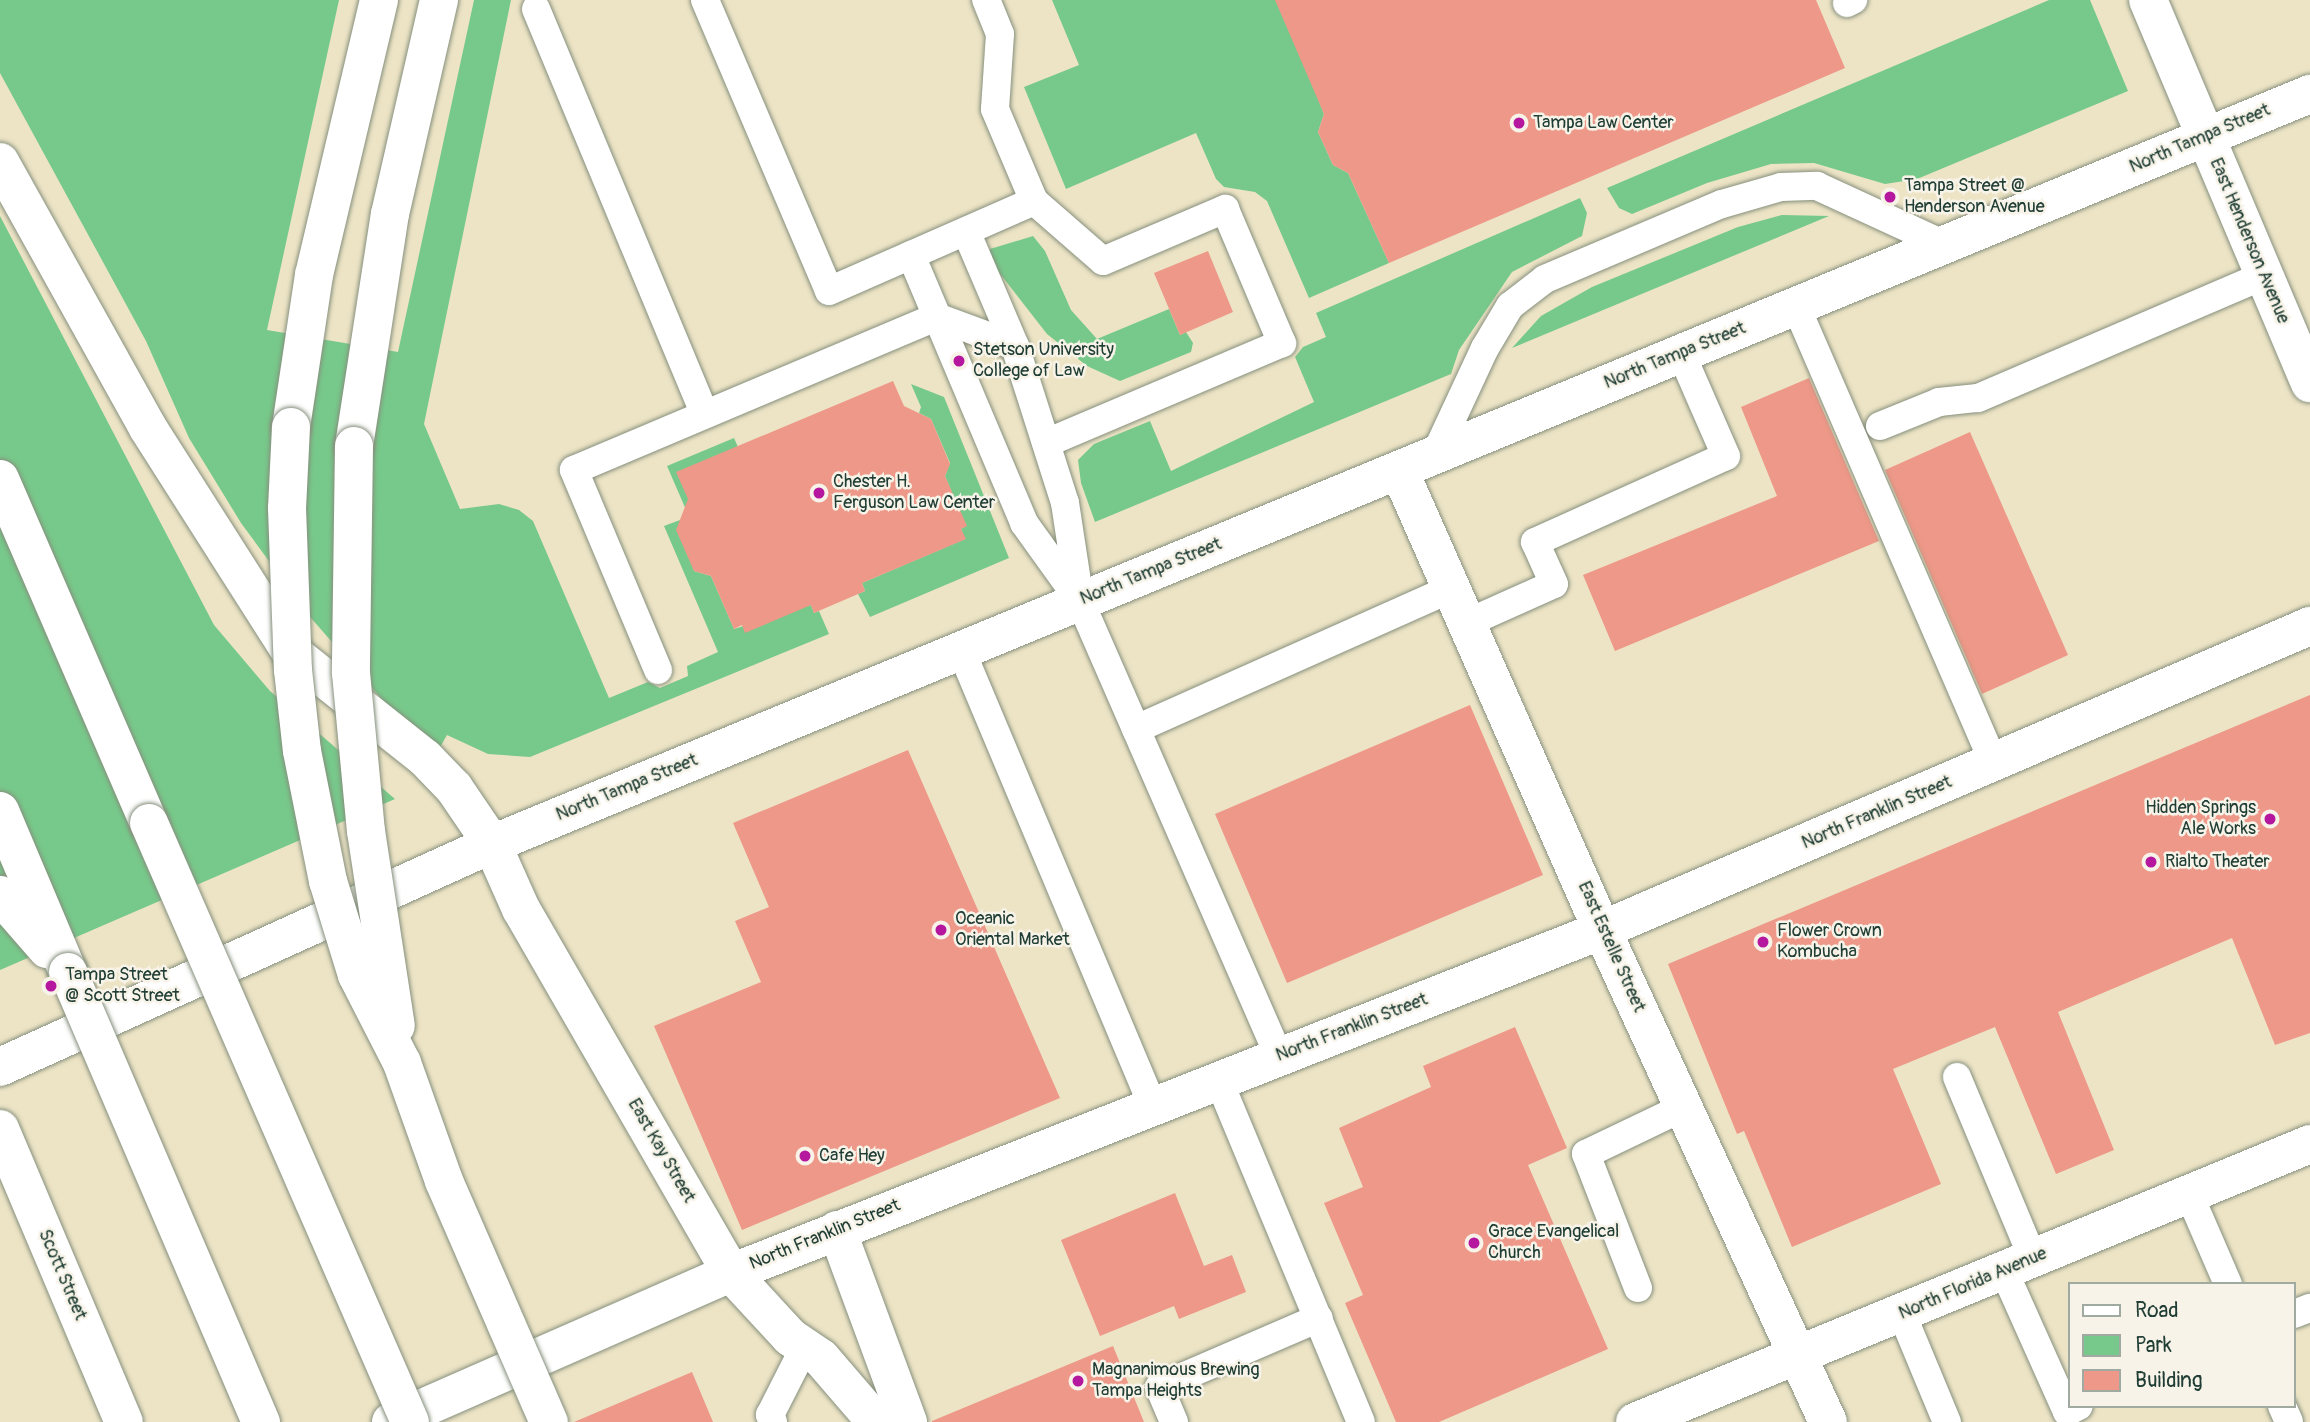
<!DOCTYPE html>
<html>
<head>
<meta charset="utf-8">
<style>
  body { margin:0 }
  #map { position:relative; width:2310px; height:1422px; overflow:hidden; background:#ede4c6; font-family:Pangolin,sans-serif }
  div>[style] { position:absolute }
  .green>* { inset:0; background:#77c98b }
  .building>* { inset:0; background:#ed9888 }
  .roads { filter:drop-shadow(0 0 2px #86907d) drop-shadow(0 0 2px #86907d) }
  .lane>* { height:28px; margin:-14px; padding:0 14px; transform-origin:14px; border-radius:14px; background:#fff }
  .street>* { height:38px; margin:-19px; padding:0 19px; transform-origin:19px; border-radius:19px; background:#fff }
  .primary>* { height:38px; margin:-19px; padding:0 19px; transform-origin:19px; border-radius:19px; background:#fff }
  .highway>* { height:38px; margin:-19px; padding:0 19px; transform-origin:19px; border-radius:19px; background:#fff }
  .bridges { filter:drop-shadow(0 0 2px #86907d) drop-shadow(0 0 2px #86907d) }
  .highway-bridge>* { height:38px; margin:-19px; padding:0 19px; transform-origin:19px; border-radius:19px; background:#fff }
  .dots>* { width:19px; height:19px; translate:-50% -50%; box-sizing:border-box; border:4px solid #f7f3e8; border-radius:50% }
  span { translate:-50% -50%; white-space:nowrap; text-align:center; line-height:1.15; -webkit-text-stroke:5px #f7f3e8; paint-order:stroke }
  .poi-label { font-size:18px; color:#1f3d34 }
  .left { translate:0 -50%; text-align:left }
  .right { translate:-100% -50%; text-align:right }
  .street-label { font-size:18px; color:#1f3d34 }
  .legend { position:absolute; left:2068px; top:1282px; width:228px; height:126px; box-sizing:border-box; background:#f7f3e8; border:2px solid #a1aaa0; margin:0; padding:9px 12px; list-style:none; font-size:21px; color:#1f3d34 }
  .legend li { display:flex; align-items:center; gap:14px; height:35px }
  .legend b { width:35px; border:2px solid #a1aaa0 }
</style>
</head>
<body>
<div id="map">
  <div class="green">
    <i style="clip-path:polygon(0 0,339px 0,267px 330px,398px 352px,474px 0,511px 0,424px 424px,460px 509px,499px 504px,519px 510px,533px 521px,609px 698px,648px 682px,660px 688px,688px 676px,687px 666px,718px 652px,664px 526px,680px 520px,694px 571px,711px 576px,734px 629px,811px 605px,814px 613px,819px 611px,829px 634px,530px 757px,488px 754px,447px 735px,439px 749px,387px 705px,311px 618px,241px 523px,189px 438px,146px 341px,0 73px)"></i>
    <i style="clip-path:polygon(1052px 0,1279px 0,1324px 114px,1318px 132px,1333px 165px,1348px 173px,1389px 263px,1309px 298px,1267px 201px,1255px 192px,1224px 187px,1216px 179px,1196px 133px,1066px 189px,1024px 87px,1079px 65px)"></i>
    <i style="clip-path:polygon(2049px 0,2090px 0,2128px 91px,1917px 179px,1885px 184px,1814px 163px,1771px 164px,1707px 183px,1632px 214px,1619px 208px,1607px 188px)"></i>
    <i style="clip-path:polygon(1580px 198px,1587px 213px,1582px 236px,1512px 272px,1459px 350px,1451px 374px,1095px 522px,1081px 483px,1078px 460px,1094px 444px,1150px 421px,1171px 471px,1314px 402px,1295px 357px,1303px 347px,1326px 337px,1316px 313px)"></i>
    <i style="clip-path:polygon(1782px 215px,1829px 216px,1512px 348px,1541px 316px,1592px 287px,1738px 227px)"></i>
    <i style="clip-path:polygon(0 216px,214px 625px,270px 691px,395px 799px,0 970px)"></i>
    <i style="clip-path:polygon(1033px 236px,1045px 251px,1071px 310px,1097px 339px,1169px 309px,1180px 335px,1186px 332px,1193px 343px,1191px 352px,1120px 381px,1087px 366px,1047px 334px,990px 261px,990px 249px)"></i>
    <i style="clip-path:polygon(911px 384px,944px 397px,1009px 558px,870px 617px,858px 594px,865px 591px,862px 583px,965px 539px,961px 529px,966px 526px,945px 476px,950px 463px,931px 419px,919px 413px,921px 407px)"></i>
    <i style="clip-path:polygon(734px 438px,738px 447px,687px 512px,667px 466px)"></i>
  </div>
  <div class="building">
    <i style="clip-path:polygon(1275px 0,1816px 0,1845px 68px,1389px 263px,1348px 173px,1333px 165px,1318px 132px,1324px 114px)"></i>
    <i style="clip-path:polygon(1208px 251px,1233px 312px,1180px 335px,1154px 273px)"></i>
    <i style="clip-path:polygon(1809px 378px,1879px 541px,1615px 651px,1583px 575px,1777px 496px,1741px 407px)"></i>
    <i style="clip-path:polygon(893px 381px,904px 406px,931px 419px,950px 464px,945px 476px,967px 526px,961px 529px,966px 539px,862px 583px,865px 591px,814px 613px,811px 605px,745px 633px,742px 625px,734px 629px,711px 576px,694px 571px,676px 530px,688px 499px,676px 472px)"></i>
    <i style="clip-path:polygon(1970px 432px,2068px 655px,1982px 694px,1885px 470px)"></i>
    <i style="clip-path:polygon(2310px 695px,2310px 1033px,2275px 1045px,2232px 938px,2058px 1012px,2114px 1150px,2056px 1174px,1995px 1027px,1893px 1069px,1941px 1184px,1792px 1247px,1744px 1131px,1737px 1134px,1668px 964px)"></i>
    <i style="clip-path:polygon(1470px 705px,1543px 875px,1287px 983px,1215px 814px)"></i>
    <i style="clip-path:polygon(908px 750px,1060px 1098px,742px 1230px,654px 1026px,761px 982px,735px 921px,769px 907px,733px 823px)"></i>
    <i style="clip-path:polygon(1515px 1027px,1567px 1148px,1528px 1165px,1608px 1349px,1439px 1422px,1396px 1422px,1345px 1303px,1363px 1295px,1324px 1203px,1363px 1187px,1339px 1128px,1431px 1087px,1423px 1066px)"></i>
    <i style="clip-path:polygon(1175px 1193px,1204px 1266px,1232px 1255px,1246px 1292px,1179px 1319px,1174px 1306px,1100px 1336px,1061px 1240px)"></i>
    <i style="clip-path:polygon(1113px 1346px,1144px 1422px,932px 1422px,932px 1421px)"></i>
    <i style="clip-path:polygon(692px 1372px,713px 1422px,574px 1422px)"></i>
  </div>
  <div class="roads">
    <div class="lane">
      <i style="left:705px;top:0;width:316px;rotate:66.9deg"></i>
      <i style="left:829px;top:291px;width:224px;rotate:-23.7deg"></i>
      <i style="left:1034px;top:201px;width:100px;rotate:-113deg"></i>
      <i style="left:995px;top:109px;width:75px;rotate:-86.2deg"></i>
      <i style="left:1000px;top:34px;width:37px;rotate:-112deg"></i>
      <i style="left:1847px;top:3px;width:7px;rotate:-27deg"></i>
      <i style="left:536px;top:9px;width:439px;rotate:67.4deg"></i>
      <i style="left:1034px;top:201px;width:91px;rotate:41deg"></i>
      <i style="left:1103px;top:261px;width:133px;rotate:-23.1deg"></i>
      <i style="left:1225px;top:209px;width:146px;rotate:67deg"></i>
      <i style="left:1282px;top:343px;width:256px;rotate:157deg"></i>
      <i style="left:911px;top:255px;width:291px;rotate:67.1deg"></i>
      <i style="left:1024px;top:523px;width:96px;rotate:54.3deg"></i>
      <i style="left:1080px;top:601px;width:99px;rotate:-98.7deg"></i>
      <i style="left:1065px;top:503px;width:165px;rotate:-107.7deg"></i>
      <i style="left:1015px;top:346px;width:125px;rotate:-113.1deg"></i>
      <i style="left:1796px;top:306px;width:497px;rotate:66.6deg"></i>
      <i style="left:1880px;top:426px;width:64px;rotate:-22.1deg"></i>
      <i style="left:1939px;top:402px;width:39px;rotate:-6deg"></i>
      <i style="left:1978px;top:398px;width:310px;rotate:-23.2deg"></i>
      <i style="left:1435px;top:455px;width:118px;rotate:-65deg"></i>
      <i style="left:1485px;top:348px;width:49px;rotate:-59.2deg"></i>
      <i style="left:1510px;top:306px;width:44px;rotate:-37.6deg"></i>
      <i style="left:1545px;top:279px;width:192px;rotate:-23deg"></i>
      <i style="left:1722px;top:204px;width:61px;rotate:-16.1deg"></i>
      <i style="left:1781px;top:187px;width:36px;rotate:-2deg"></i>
      <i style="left:1817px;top:186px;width:141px;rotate:24.7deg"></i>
      <i style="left:1080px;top:601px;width:498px;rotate:66.4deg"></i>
      <i style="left:1467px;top:623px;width:95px;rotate:-24.1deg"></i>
      <i style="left:1554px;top:584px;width:46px;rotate:-114.3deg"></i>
      <i style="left:1535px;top:542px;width:209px;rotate:-24.2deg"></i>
      <i style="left:1726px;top:456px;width:112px;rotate:-113.6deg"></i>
      <i style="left:961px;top:650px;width:496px;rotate:67.2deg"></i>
      <i style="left:658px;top:670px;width:217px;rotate:-112.8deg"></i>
      <i style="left:574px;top:470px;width:394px;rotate:-22.9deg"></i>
      <i style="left:937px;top:317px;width:83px;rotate:20.4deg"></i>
      <i style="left:1136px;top:729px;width:346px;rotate:-24deg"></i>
      <i style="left:1957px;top:1077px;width:197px;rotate:67.3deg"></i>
      <i style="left:1219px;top:1081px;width:369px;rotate:67.4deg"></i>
      <i style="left:2189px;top:1194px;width:98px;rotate:66.6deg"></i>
      <i style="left:2004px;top:1271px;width:154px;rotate:65.9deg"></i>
      <i style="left:2067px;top:1412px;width:13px;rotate:-27deg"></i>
      <i style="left:1638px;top:1288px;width:144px;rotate:-111.2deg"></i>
      <i style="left:1586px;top:1154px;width:109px;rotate:-25.6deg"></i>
      <i style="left:1902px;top:1314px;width:117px;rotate:67.4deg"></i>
      <i style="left:2294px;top:1314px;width:17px;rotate:-21deg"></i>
      <i style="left:2282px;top:1406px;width:17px;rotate:66deg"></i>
      <i style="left:773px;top:1422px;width:8px;rotate:-113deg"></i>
      <i style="left:770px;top:1415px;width:77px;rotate:-63.1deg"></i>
      <i style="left:1174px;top:1422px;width:38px;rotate:-113deg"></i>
      <i style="left:1159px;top:1387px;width:174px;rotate:-23.3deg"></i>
    </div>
    <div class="street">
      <i style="left:2148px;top:0;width:416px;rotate:67.1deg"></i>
      <i style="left:1399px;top:470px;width:503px;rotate:66.19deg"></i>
      <i style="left:1602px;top:930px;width:541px;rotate:65.33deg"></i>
      <i style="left:391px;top:1422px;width:371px;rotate:-23.7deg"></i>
      <i style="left:731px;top:1273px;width:936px;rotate:-21.49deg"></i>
      <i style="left:1602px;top:930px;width:771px;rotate:-23.24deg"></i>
    </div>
    <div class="primary">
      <i style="left:492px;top:844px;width:71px;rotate:66deg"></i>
      <i style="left:521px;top:909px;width:420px;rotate:60deg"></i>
      <i style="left:731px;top:1273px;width:87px;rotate:47.3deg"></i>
      <i style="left:790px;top:1337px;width:37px;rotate:34deg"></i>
      <i style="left:821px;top:1358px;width:84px;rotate:49.3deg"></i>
      <i style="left:0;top:1067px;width:540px;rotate:-24.38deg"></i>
      <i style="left:492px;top:844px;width:1967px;rotate:-22.42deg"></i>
      <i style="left:0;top:1129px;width:318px;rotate:67.1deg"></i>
      <i style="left:837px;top:1230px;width:205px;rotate:69.7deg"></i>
      <i style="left:1635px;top:1422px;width:730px;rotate:-22.38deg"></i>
    </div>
    <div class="highway">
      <i style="left:0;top:162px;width:304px;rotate:60.9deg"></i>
      <i style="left:148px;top:428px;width:264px;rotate:57.5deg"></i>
      <i style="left:290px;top:651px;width:172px;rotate:38.4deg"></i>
      <i style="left:425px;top:758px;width:42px;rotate:46deg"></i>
      <i style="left:454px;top:788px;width:68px;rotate:55.8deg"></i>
      <i style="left:291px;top:427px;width:154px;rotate:-81.4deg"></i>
      <i style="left:314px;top:275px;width:283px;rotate:-76.7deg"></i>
      <i style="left:354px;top:446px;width:235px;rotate:-81.2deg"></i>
      <i style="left:390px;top:214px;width:220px;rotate:-77.1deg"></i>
      <i style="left:0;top:479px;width:375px;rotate:66.6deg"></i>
      <i style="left:0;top:811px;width:175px;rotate:67.1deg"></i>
      <i style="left:0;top:895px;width:72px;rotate:49deg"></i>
    </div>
  </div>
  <div class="bridges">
    <div class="highway-bridge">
      <i style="left:291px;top:427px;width:81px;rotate:92.8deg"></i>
      <i style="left:287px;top:508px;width:162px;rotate:87.9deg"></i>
      <i style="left:293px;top:670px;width:81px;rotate:83.7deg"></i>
      <i style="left:302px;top:751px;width:133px;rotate:78.7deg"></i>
      <i style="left:328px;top:881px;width:98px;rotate:72.9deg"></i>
      <i style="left:357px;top:975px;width:99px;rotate:62.9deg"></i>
      <i style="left:402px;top:1063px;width:125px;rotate:70.4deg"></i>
      <i style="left:444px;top:1181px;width:263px;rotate:66.5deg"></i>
      <i style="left:354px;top:446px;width:227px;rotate:90.8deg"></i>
      <i style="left:351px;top:673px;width:159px;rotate:84.6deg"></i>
      <i style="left:366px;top:831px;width:197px;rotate:81.3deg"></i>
      <i style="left:149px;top:823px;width:653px;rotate:66.46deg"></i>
      <i style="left:68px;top:972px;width:490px;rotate:66.8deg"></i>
    </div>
  </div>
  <div class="dots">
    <i style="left:1519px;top:123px;background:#b5179e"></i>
    <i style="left:1890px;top:197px;background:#b5179e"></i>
    <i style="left:959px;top:361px;background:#b5179e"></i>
    <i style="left:819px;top:493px;background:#b5179e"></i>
    <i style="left:2270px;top:819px;background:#b5179e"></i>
    <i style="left:2151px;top:862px;background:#b5179e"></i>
    <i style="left:941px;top:930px;background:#b5179e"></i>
    <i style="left:1763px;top:942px;background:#b5179e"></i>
    <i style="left:51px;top:986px;background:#b5179e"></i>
    <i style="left:805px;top:1156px;background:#b5179e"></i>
    <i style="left:1474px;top:1243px;background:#b5179e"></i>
    <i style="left:1078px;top:1381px;background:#b5179e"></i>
  </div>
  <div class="poi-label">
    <span class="left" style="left:1533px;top:123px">Tampa Law Center</span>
    <span class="left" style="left:1904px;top:197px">Tampa Street @<br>Henderson Avenue</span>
    <span class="left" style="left:973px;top:361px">Stetson University<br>College of Law</span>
    <span class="left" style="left:833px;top:493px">Chester H.<br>Ferguson Law Center</span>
    <span class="right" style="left:2256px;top:819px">Hidden Springs<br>Ale Works</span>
    <span class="left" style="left:2165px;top:862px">Rialto Theater</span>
    <span class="left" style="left:955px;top:930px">Oceanic<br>Oriental Market</span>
    <span class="left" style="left:1777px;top:942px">Flower Crown<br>Kombucha</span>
    <span class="left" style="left:65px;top:986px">Tampa Street<br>@ Scott Street</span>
    <span class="left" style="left:819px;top:1156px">Cafe Hey</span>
    <span class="left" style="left:1488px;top:1243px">Grace Evangelical<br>Church</span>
    <span class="left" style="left:1092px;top:1381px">Magnanimous Brewing<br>Tampa Heights</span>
  </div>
  <div class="street-label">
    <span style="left:2200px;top:139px;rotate:-23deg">North Tampa Street</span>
    <span style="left:2249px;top:241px;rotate:67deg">East Henderson Avenue</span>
    <span style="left:1675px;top:356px;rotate:-22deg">North Tampa Street</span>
    <span style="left:1151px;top:572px;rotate:-22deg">North Tampa Street</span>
    <span style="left:627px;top:788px;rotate:-22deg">North Tampa Street</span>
    <span style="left:1877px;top:813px;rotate:-23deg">North Franklin Street</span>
    <span style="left:1611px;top:947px;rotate:66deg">East Estelle Street</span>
    <span style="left:1352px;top:1028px;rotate:-21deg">North Franklin Street</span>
    <span style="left:661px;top:1151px;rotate:60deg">East Kay Street</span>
    <span style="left:825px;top:1235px;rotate:-22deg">North Franklin Street</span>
    <span style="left:62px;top:1275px;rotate:67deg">Scott Street</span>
    <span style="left:1973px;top:1284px;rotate:-23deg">North Florida Avenue</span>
  </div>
  <ul class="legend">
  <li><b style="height:9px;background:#fff"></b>Road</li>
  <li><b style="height:19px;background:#77c98b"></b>Park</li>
  <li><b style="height:19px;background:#ed9888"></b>Building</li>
  </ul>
</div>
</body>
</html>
